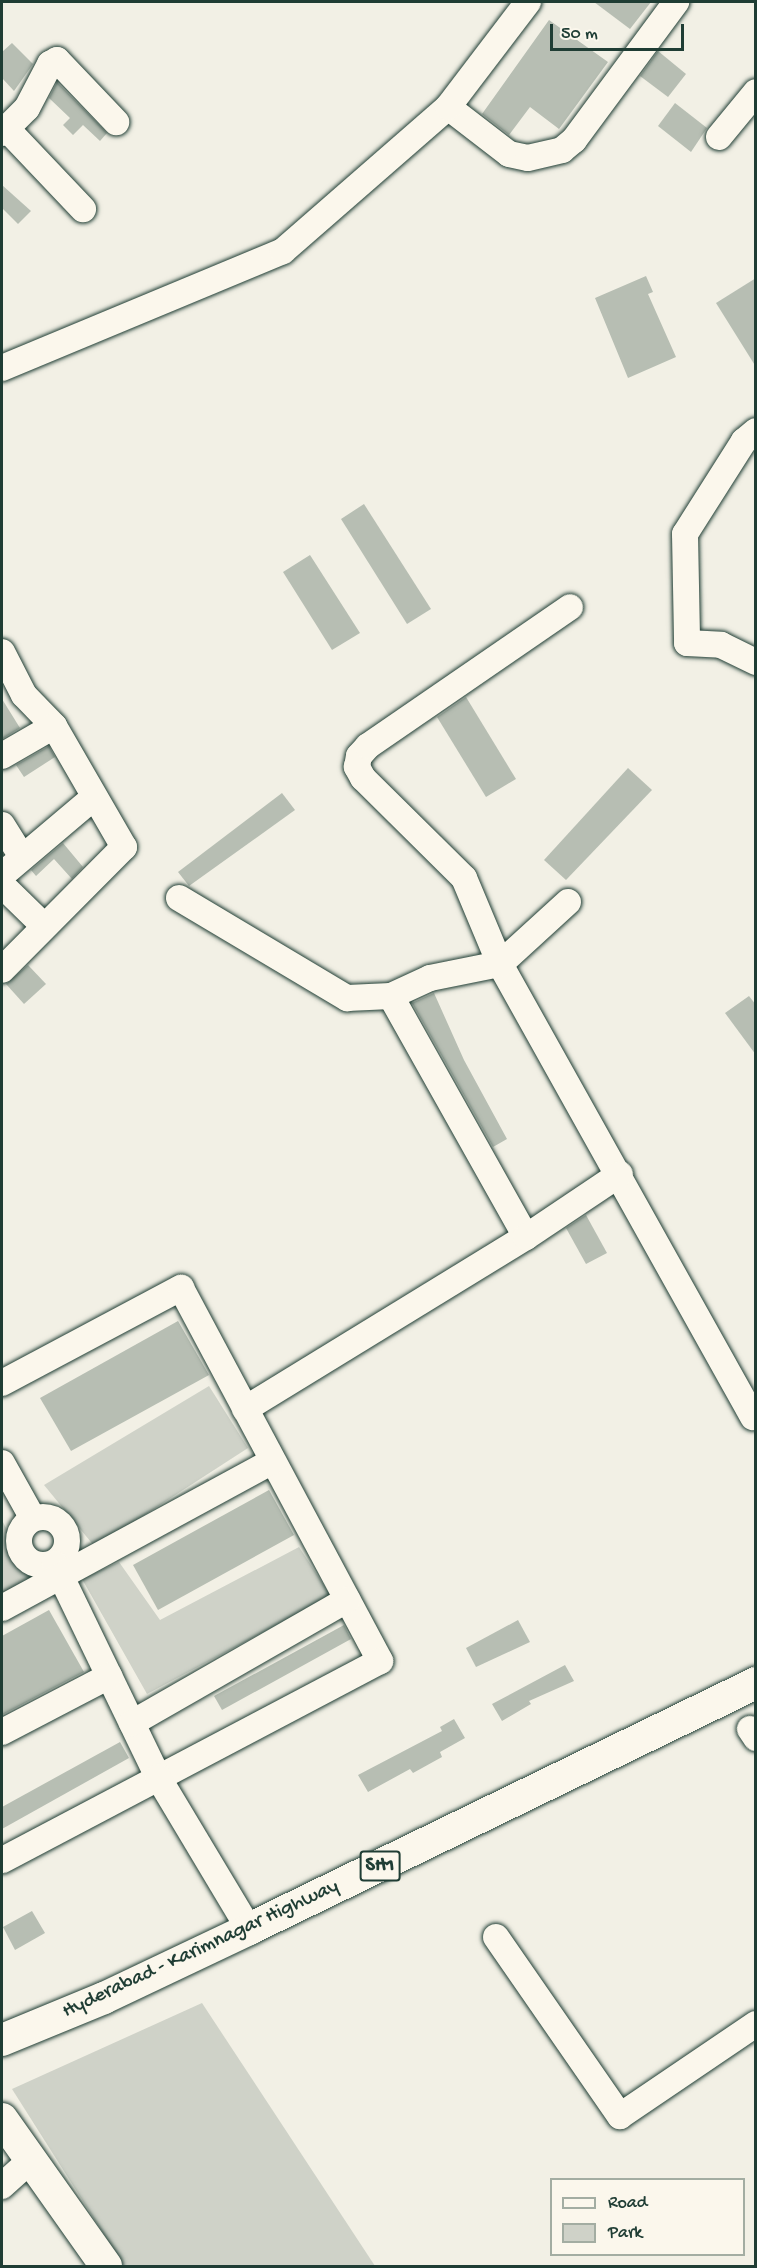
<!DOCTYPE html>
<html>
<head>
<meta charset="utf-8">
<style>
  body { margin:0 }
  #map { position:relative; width:757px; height:2268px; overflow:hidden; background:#f2f0e5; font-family:"Gochi Hand",sans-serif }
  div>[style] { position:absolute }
  .green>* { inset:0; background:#cfd2c8 }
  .building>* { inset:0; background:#b7beb3 }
  .roads { filter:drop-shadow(0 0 2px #1f3d34) drop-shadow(0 0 2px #1f3d34) }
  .minor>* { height:26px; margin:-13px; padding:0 13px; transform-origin:13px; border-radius:13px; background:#fbf7ec }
  .minor>.ring { margin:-13px; padding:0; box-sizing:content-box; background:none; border:26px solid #fbf7ec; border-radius:50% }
  .major>* { height:32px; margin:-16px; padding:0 16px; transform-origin:16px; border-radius:16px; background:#fbf7ec }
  span { translate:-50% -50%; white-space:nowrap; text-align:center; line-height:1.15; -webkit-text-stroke:5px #fbf7ec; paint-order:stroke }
  .shield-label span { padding:2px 4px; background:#fbf7ec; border:2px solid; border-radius:4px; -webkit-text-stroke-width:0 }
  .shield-label { font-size:20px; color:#1f3d34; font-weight:700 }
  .street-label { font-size:21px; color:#1f3d34 }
  .frame { position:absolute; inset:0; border:3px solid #1f3d34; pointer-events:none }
  .legend { position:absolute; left:550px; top:2178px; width:195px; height:78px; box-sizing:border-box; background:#fbf7ec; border:2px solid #a3ada2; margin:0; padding:8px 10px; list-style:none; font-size:18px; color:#1f3d34 }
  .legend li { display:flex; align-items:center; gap:12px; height:30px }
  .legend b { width:30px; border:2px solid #a3ada2 }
  .scale { position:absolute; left:550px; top:24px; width:134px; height:27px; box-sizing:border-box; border:3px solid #1f3d34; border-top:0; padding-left:8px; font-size:18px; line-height:21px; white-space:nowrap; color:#1f3d34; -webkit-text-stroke:4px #fbf7ec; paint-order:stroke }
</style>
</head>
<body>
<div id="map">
  <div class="green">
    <i style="clip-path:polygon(209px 1386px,248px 1448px,95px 1547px,44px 1485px)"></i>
    <i style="clip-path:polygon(2px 1520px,32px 1580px,2px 1597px)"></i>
    <i style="clip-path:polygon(299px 1547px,331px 1596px,147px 1694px,82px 1579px,119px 1562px,160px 1620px)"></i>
    <i style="clip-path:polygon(202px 2003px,375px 2266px,124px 2266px,12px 2089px)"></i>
  </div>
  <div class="building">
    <i style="clip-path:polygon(594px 2px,651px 2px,630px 29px)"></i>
    <i style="clip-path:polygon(549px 20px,608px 62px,559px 129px,530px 107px,509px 135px,482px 114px)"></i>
    <i style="clip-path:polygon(12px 43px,33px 64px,14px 91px,2px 78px,2px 52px)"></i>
    <i style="clip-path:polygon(658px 51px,686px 74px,668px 97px,640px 76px)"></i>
    <i style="clip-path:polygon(57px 82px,107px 133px,100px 141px,83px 125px,73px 135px,63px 125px,70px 118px,49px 98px)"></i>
    <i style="clip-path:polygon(675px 103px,707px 128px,691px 152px,658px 126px)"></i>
    <i style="clip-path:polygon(2px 185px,31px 211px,18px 224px,2px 208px)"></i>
    <i style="clip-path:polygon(646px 276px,653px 292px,648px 294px,676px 357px,628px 378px,595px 298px)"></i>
    <i style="clip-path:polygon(756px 278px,756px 367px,716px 303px)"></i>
    <i style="clip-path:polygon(364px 504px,431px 609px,407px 624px,341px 519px)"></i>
    <i style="clip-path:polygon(310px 555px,360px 633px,332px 650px,283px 572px)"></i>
    <i style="clip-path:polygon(466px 697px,516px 779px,486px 797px,437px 717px)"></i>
    <i style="clip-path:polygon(2px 699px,20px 728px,2px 739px)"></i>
    <i style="clip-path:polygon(49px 746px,55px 757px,24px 777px,16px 765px)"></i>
    <i style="clip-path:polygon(628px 768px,652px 790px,566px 880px,544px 860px)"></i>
    <i style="clip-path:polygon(282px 793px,295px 810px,189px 886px,178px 872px)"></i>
    <i style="clip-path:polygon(63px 843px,83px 867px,72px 879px,54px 859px,36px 876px,31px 870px)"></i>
    <i style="clip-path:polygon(28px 965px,46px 984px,24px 1004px,6px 984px)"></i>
    <i style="clip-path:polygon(434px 993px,464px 1060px,507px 1139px,493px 1147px,412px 1003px)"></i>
    <i style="clip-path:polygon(749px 996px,756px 1005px,756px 1055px,725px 1013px)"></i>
    <i style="clip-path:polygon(586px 1215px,607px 1253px,586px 1264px,566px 1228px)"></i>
    <i style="clip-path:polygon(178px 1321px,209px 1375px,71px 1451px,40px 1398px)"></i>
    <i style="clip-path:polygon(269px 1490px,294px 1535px,158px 1610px,133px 1565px)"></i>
    <i style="clip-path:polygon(49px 1610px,84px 1672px,2px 1715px,2px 1636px)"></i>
    <i style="clip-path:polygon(518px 1620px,530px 1642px,476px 1667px,466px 1648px)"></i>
    <i style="clip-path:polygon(344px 1625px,351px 1639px,222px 1710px,214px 1696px)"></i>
    <i style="clip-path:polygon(565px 1665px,574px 1681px,529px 1701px,531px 1704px,502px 1721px,492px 1704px)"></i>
    <i style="clip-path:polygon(454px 1719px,465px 1738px,440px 1752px,442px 1757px,413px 1773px,410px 1769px,368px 1792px,358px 1775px,442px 1731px,440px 1727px)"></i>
    <i style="clip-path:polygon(120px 1742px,129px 1758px,2px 1829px,2px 1807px)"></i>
    <i style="clip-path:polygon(32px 1911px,45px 1933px,15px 1950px,3px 1927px)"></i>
  </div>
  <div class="roads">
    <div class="minor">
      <i style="left:448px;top:107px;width:77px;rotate:37.6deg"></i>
      <i style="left:509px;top:154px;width:19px;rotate:12deg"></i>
      <i style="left:528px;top:158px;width:35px;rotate:-13deg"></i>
      <i style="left:562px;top:150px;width:16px;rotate:-40deg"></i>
      <i style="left:574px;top:140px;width:172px;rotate:-53.5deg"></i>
      <i style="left:6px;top:128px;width:112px;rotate:46.5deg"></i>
      <i style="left:2px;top:133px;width:35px;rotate:-45deg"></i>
      <i style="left:27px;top:108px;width:50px;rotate:-62.4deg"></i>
      <i style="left:50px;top:64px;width:8px;rotate:-30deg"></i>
      <i style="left:57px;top:60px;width:86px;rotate:46.4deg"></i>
      <i style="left:719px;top:137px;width:58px;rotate:-50.6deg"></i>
      <i style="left:2px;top:368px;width:304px;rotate:-22.6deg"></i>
      <i style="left:283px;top:251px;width:219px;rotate:-41.1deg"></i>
      <i style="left:448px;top:107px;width:132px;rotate:-52.7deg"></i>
      <i style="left:756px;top:431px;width:16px;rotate:140deg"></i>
      <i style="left:744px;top:441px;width:110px;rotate:122.4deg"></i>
      <i style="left:685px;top:534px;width:109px;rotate:88.9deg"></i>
      <i style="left:687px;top:643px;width:34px;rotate:3deg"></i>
      <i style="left:721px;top:645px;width:39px;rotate:26deg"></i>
      <i style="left:2px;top:652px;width:48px;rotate:62.9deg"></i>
      <i style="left:24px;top:695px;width:43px;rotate:45.9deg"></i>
      <i style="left:54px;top:726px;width:140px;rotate:60deg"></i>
      <i style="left:124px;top:847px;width:173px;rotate:134.8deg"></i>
      <i style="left:2px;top:756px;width:60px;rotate:-30deg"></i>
      <i style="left:2px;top:825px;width:38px;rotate:58deg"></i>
      <i style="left:2px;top:875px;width:119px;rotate:-40.2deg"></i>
      <i style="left:2px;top:885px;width:59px;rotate:44.3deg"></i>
      <i style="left:179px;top:898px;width:196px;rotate:30.8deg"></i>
      <i style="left:347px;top:998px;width:44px;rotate:-2.6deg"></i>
      <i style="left:568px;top:902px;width:92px;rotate:137.6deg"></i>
      <i style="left:500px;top:964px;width:519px;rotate:60.82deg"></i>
      <i style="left:526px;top:1237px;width:276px;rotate:-119.3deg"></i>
      <i style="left:391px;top:996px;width:43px;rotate:-24.8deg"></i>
      <i style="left:430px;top:978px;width:71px;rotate:-11.3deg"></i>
      <i style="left:500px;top:964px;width:93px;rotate:-112.7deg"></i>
      <i style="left:464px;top:878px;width:142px;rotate:-135.3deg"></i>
      <i style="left:363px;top:778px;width:13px;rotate:-119deg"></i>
      <i style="left:357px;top:767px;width:11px;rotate:-80deg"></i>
      <i style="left:359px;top:756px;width:13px;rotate:-48deg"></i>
      <i style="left:368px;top:746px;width:245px;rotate:-34.5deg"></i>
      <i style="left:2px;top:1383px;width:203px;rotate:-28deg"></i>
      <i style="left:181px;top:1288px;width:423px;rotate:61.9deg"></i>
      <i style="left:380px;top:1661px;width:427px;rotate:152.2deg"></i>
      <i style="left:245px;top:1409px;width:329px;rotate:-31.5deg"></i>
      <i style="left:526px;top:1237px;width:113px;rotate:-33.8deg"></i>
      <i style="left:2px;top:1463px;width:62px;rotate:60.9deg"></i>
      <i class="ring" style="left:19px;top:1517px;width:22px;height:22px"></i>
      <i style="left:55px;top:1564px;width:237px;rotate:64.2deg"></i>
      <i style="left:158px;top:1777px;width:177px;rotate:59.1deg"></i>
      <i style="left:2px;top:1608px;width:308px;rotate:-28.5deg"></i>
      <i style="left:132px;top:1723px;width:248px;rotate:-29.8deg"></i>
      <i style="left:750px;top:1729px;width:11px;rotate:56deg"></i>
      <i style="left:2px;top:1732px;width:121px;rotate:-27.6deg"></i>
      <i style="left:496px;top:1937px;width:218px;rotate:55.3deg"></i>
      <i style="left:620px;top:2116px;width:164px;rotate:-34.1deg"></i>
      <i style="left:2px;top:2186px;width:39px;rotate:-42deg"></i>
    </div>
    <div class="major">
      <i style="left:2px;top:2040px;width:110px;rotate:-22.4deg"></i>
      <i style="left:104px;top:1998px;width:161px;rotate:-25.4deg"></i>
      <i style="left:249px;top:1929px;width:564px;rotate:-25.88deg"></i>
      <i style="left:2px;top:2119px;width:180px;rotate:54.7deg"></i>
    </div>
  </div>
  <div class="shield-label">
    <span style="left:380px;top:1866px">SH1</span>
  </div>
  <div class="street-label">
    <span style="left:201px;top:1950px;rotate:-25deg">Hyderabad - Karimnagar Highway</span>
  </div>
  <div class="frame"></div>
  <ul class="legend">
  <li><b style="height:8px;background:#fbf7ec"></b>Road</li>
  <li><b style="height:16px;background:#cfd2c8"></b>Park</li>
  </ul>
  <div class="scale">50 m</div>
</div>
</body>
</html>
